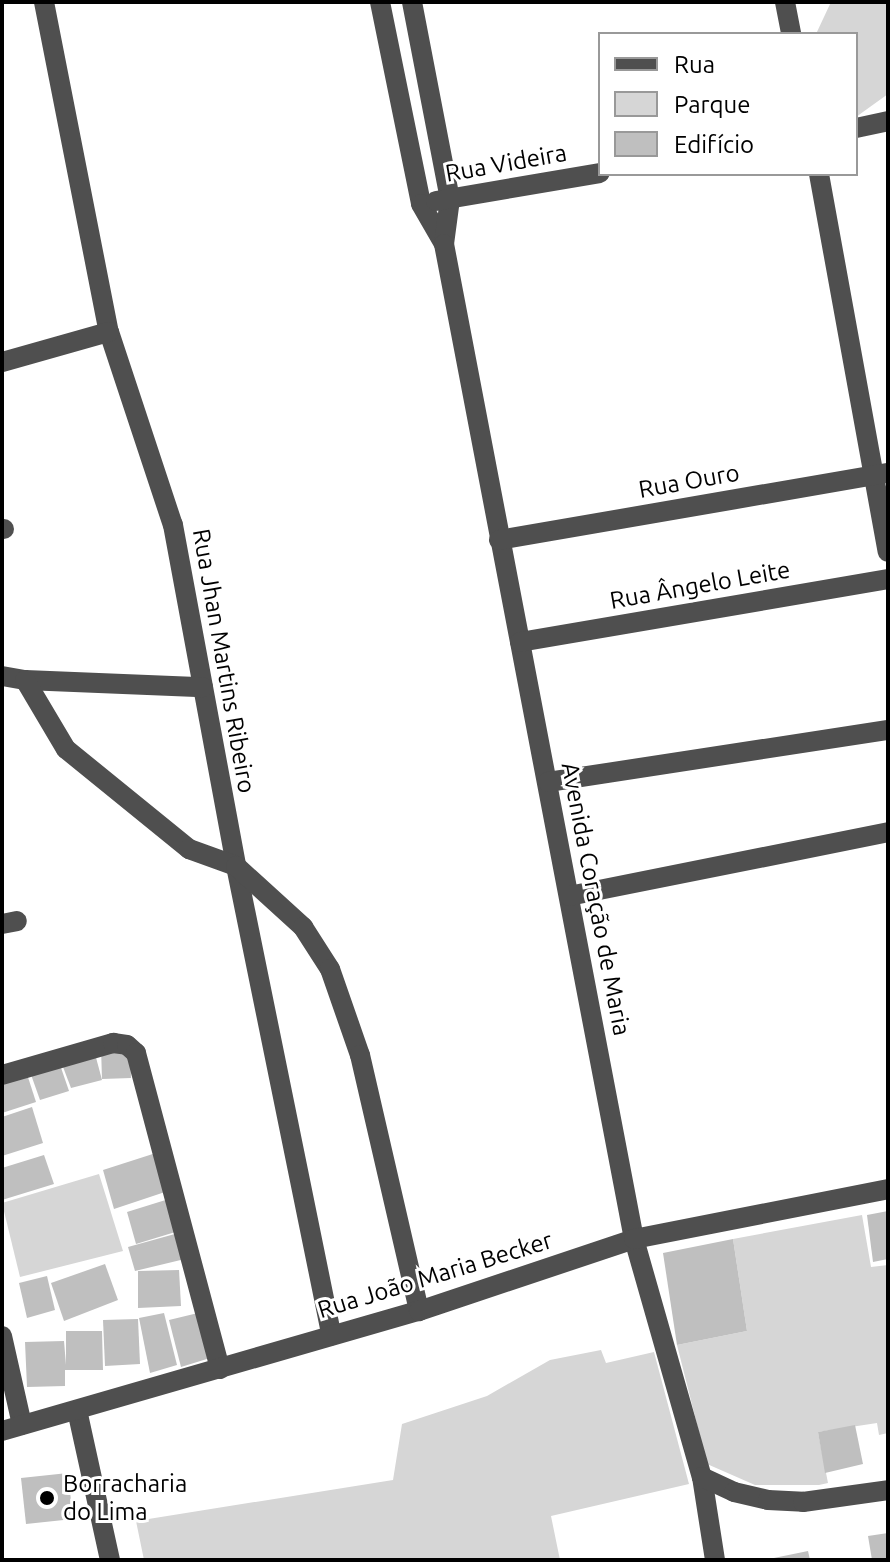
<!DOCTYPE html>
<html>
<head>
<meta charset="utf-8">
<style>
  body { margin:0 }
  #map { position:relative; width:890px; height:1562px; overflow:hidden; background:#fff; font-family:Ubuntu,sans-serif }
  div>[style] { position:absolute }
  .green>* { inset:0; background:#d6d6d6 }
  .building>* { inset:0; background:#bfbfbf }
  .minor>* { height:20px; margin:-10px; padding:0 10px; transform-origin:10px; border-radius:10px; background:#4f4f4f }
  .dots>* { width:22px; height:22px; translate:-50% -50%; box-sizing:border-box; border:4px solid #fff; border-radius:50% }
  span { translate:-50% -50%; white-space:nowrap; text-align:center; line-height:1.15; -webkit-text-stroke:6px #fff; paint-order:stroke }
  .street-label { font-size:24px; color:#000 }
  .poi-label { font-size:24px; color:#000 }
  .left { translate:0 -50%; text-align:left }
  .frame { position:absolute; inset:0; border:4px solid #000; pointer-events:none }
  .legend { position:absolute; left:598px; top:32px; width:260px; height:144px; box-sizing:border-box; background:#fff; border:2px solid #999; margin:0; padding:10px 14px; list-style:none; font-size:24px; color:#000 }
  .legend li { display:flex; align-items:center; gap:16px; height:40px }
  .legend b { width:40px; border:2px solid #999 }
</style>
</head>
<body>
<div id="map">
  <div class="green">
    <i style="clip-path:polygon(831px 2px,888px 2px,888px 94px,856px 117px,856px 34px,816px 34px)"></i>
    <i style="clip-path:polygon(99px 1174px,123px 1251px,20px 1277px,2px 1203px)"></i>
    <i style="clip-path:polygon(862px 1215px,871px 1267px,888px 1265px,888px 1433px,879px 1435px,877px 1423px,818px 1432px,828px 1483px,819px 1485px,755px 1485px,707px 1464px,677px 1345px,747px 1331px,733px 1239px)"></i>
    <i style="clip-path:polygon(601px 1350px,606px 1363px,654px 1352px,689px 1484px,551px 1516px,560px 1560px,144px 1560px,136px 1521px,393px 1480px,402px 1424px,487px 1396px,550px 1360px)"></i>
  </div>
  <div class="building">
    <i style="clip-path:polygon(101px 1048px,130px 1049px,131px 1078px,102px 1079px)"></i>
    <i style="clip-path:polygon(94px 1050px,102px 1080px,71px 1088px,60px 1059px)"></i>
    <i style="clip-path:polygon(58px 1059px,69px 1091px,40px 1100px,29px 1069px)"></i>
    <i style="clip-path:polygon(26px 1071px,36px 1102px,2px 1113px,2px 1079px)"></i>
    <i style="clip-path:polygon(32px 1107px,43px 1143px,2px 1156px,2px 1117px)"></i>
    <i style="clip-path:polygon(159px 1152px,171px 1190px,114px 1209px,103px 1170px)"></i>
    <i style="clip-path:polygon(44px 1155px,54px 1184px,2px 1200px,2px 1168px)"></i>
    <i style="clip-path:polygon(172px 1198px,182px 1230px,136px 1244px,127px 1212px)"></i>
    <i style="clip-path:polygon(888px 1211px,888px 1259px,873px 1262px,867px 1215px)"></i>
    <i style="clip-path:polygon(182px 1232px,189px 1258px,135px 1271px,128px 1247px)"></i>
    <i style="clip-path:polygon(733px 1239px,747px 1331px,677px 1345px,663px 1253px)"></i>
    <i style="clip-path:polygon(105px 1264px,118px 1300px,64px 1321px,51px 1283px)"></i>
    <i style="clip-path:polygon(179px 1270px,181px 1306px,138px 1308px,138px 1271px)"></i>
    <i style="clip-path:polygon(47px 1276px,55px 1310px,27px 1318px,19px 1283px)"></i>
    <i style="clip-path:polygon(164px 1313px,177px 1365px,150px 1373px,139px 1318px)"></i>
    <i style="clip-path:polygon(198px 1313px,210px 1358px,181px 1367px,169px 1320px)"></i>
    <i style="clip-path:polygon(138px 1319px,140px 1364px,105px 1366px,103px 1320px)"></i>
    <i style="clip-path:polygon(66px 1331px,102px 1331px,103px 1370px,65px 1370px,65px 1386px,27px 1387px,25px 1342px,64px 1341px,66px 1365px)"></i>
    <i style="clip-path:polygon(855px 1425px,863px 1464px,825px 1473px,818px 1432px)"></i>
    <i style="clip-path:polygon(68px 1473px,73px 1519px,26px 1524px,21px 1478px)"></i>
    <i style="clip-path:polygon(888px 1533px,888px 1560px,872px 1560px,868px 1536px)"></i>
    <i style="clip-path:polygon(808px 1551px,810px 1560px,769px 1560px,769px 1559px)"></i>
  </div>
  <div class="minor">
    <i style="left:44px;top:2px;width:336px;rotate:78.9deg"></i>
    <i style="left:109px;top:332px;width:203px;rotate:71.7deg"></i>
    <i style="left:173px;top:525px;width:347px;rotate:79.5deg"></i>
    <i style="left:236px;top:866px;width:479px;rotate:78.5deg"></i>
    <i style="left:380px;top:2px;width:206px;rotate:78.5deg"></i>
    <i style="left:421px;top:204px;width:46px;rotate:60.1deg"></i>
    <i style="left:412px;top:2px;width:201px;rotate:79.1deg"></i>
    <i style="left:450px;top:199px;width:45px;rotate:97.6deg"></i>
    <i style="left:444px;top:244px;width:1013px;rotate:79.19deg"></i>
    <i style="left:634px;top:1239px;width:248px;rotate:74.1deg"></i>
    <i style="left:702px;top:1477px;width:84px;rotate:81.1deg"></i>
    <i style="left:785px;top:2px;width:33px;rotate:79deg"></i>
    <i style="left:856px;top:128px;width:33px;rotate:-12deg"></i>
    <i style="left:819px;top:174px;width:384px;rotate:79.7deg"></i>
    <i style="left:436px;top:201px;width:166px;rotate:-9.7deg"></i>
    <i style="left:2px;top:362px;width:111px;rotate:-15.7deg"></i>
    <i style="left:2px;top:529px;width:2px"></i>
    <i style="left:499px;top:540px;width:395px;rotate:-9.8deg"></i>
    <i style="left:520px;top:642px;width:373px;rotate:-9.7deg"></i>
    <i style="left:2px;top:676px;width:23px;rotate:10deg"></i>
    <i style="left:25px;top:680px;width:178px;rotate:2.3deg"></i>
    <i style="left:25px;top:680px;width:80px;rotate:59.3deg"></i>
    <i style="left:66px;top:749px;width:159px;rotate:39.1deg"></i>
    <i style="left:189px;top:849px;width:50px;rotate:19.9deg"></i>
    <i style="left:236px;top:866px;width:91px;rotate:42.3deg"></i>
    <i style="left:303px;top:927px;width:50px;rotate:57.3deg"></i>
    <i style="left:330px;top:969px;width:91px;rotate:70.8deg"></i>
    <i style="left:360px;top:1055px;width:263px;rotate:77deg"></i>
    <i style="left:548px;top:782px;width:344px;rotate:-8.7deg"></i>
    <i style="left:569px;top:896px;width:325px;rotate:-11.3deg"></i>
    <i style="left:2px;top:924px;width:15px;rotate:-11deg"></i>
    <i style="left:2px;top:1075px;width:116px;rotate:-16.1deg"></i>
    <i style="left:113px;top:1043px;width:14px;rotate:8deg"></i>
    <i style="left:127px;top:1045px;width:12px;rotate:42deg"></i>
    <i style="left:136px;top:1053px;width:327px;rotate:75.1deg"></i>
    <i style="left:2px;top:1336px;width:91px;rotate:77.3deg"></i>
    <i style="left:77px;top:1410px;width:154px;rotate:77.6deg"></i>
    <i style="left:2px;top:1431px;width:434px;rotate:-16.1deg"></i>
    <i style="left:419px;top:1311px;width:227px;rotate:-18.5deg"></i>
    <i style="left:634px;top:1239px;width:259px;rotate:-11.1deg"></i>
    <i style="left:702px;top:1477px;width:35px;rotate:25deg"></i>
    <i style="left:734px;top:1492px;width:35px;rotate:13deg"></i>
    <i style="left:768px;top:1500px;width:35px;rotate:3deg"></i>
    <i style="left:803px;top:1502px;width:86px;rotate:-8deg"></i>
  </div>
  <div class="dots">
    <i style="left:47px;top:1498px;background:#000"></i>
  </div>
  <div class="street-label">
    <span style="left:506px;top:163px;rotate:-10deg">Rua Videira</span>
    <span style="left:689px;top:481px;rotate:-10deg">Rua Ouro</span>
    <span style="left:700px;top:585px;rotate:-10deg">Rua Ângelo Leite</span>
    <span style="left:224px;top:661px;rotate:80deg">Rua Jhan Martins Ribeiro</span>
    <span style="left:596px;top:899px;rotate:79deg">Avenida Coração de Maria</span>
    <span style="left:435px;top:1275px;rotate:-17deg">Rua João Maria Becker</span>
  </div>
  <div class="poi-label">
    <span class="left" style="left:63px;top:1498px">Borracharia<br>do Lima</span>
  </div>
  <div class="frame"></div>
  <ul class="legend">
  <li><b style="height:10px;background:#4f4f4f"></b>Rua</li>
  <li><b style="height:22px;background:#d6d6d6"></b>Parque</li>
  <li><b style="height:22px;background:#bfbfbf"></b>Edifício</li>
  </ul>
</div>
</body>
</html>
